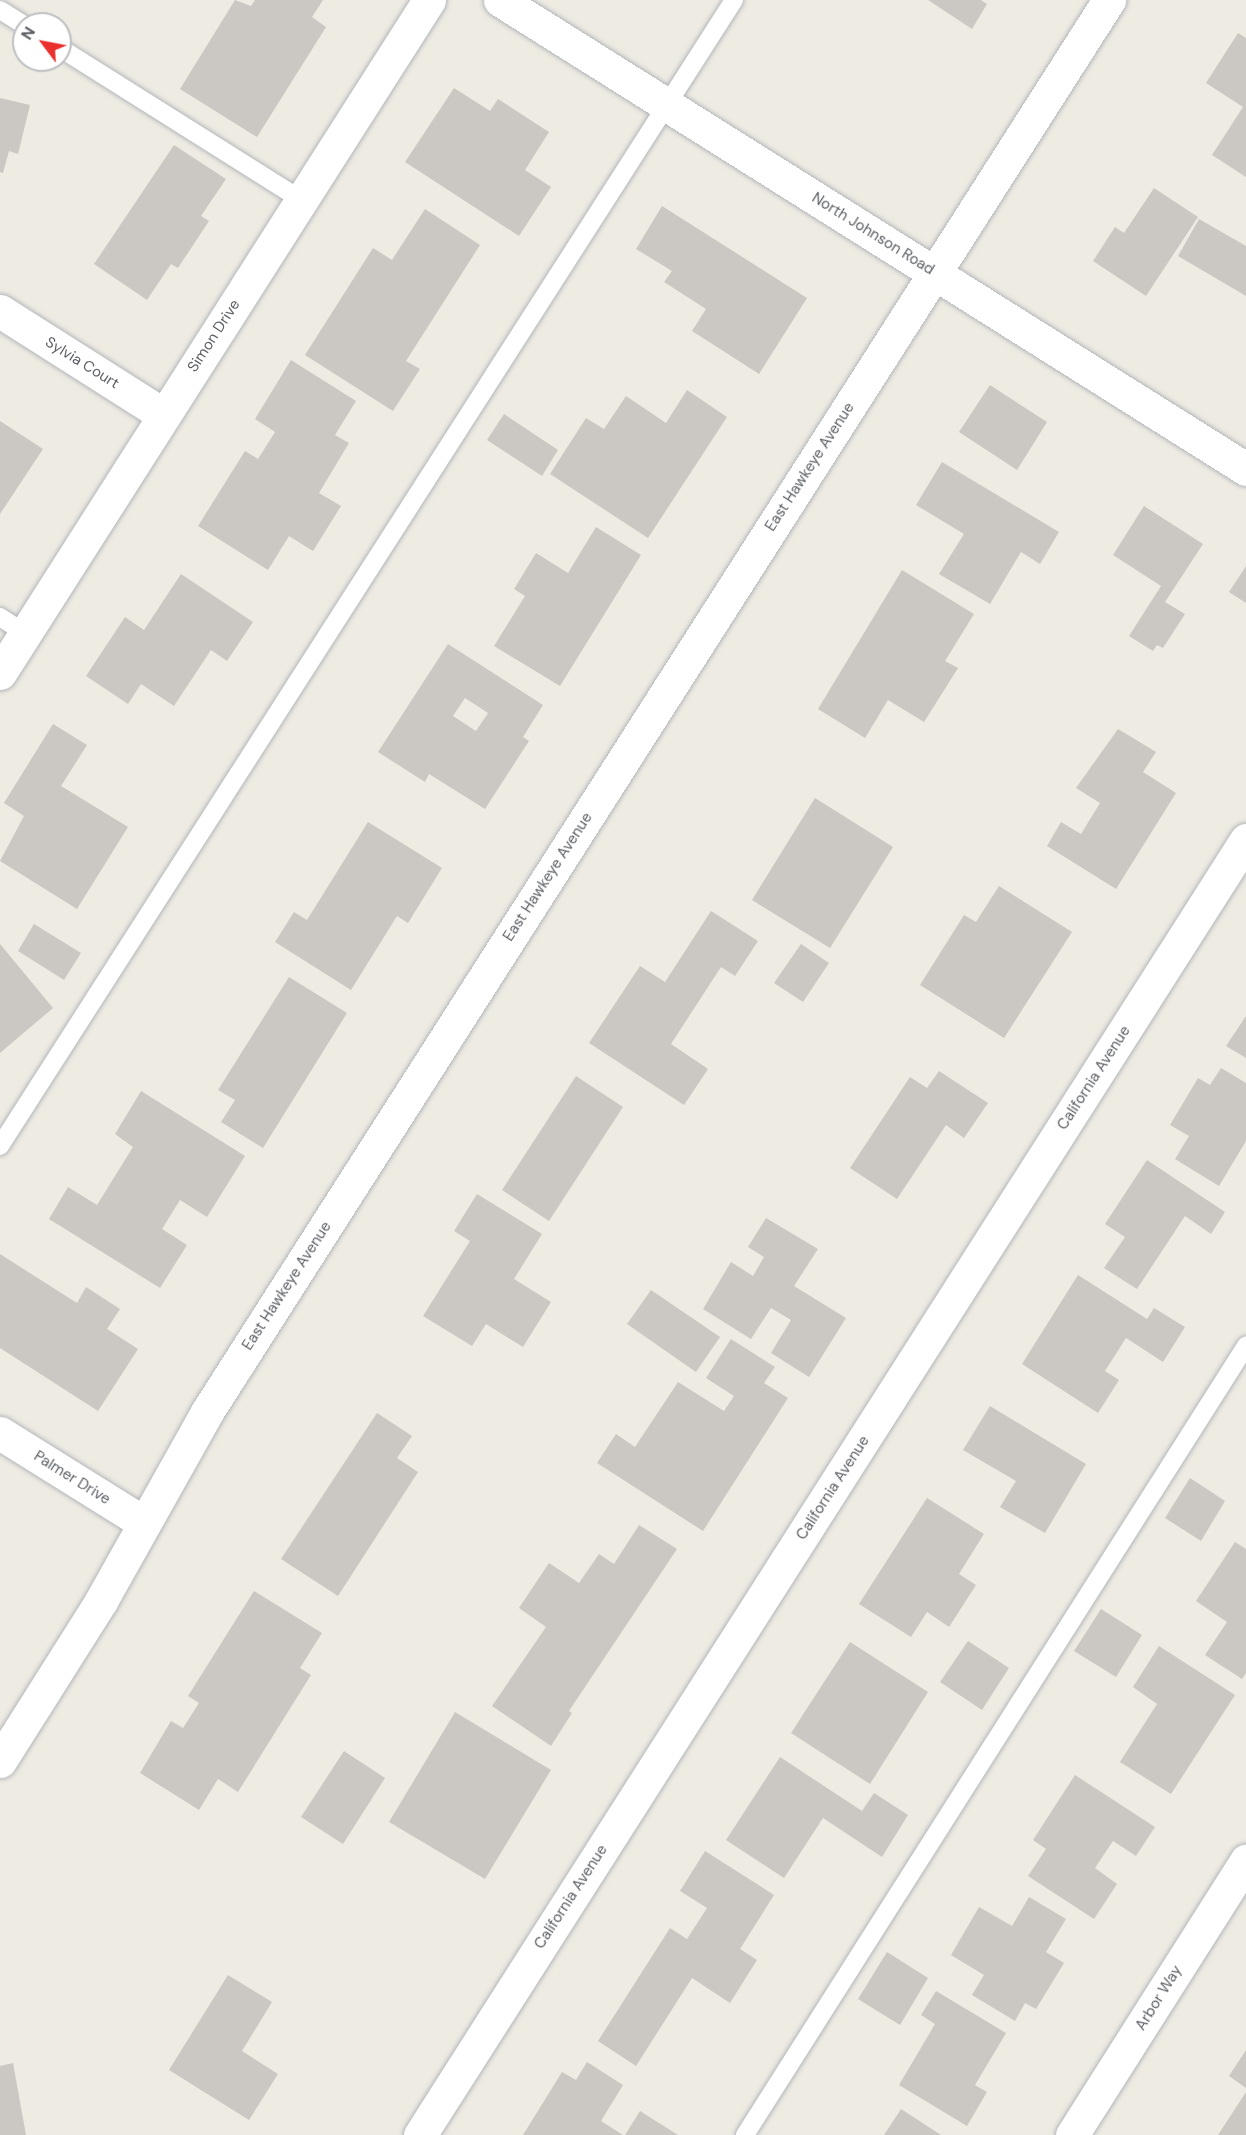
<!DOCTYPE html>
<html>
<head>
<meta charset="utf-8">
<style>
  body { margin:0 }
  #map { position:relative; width:1246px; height:2135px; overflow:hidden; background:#eeebe3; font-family:"DM Sans",sans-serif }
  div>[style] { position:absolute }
  .building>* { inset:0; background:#cbc7c2 }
  .roads { filter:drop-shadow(0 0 2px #b3b6ba) drop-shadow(0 0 2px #b3b6ba) }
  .service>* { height:18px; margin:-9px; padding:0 9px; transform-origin:9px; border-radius:9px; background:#fff }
  .minor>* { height:33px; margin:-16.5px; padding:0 16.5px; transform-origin:16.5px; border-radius:16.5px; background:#fff }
  .tertiary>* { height:33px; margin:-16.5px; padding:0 16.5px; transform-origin:16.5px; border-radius:16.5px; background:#fff }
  span { translate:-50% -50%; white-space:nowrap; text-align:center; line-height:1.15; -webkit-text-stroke:5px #fff; paint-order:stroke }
  .street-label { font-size:15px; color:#5b5f64 }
  .north { position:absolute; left:12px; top:12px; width:60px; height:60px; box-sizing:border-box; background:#fff; border:2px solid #bdbfc1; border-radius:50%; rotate:302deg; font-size:16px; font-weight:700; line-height:24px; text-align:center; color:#5b5f64 }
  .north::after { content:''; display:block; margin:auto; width:21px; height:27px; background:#ea312d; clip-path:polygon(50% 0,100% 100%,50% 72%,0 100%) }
</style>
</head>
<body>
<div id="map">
  <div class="building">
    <i style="clip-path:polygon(235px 0,251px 6px,255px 0,323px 0,312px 17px,326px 27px,257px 137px,180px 89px)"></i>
    <i style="clip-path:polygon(928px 0,981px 0,987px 4px,972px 29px)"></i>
    <i style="clip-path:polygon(1238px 33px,1246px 38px,1246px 177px,1212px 155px,1243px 107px,1206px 83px)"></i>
    <i style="clip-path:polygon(454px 88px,490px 111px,498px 99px,549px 132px,525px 170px,551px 187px,519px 236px,405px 162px)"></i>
    <i style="clip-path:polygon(0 98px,30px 105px,18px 154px,9px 151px,3px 173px,0 172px)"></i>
    <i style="clip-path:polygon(174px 145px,226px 179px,201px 216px,209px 221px,178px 268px,171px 264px,147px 300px,94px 264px)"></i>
    <i style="clip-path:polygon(1154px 188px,1198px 217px,1146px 296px,1093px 261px,1115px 227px,1124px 233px)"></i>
    <i style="clip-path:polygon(662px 206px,807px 298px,759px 374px,692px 331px,706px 309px,664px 282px,672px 271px,636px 249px)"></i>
    <i style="clip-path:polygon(425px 209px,480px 245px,406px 361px,420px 369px,393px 411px,305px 355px,373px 248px,392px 260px)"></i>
    <i style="clip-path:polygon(1199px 219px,1246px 246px,1246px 296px,1178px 256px)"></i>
    <i style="clip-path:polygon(291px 360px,356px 401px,335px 435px,349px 443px,319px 493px,341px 506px,313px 551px,289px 536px,268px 570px,198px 526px,245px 451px,258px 459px,275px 432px,255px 419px)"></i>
    <i style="clip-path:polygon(990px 385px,1047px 422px,1017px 470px,959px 432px)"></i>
    <i style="clip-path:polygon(687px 390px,727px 417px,648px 538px,550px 474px,586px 418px,604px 429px,626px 396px,666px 423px)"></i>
    <i style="clip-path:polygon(504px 414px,558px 450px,542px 476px,487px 440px)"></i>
    <i style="clip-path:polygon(0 421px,43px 449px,0 514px)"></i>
    <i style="clip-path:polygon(942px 462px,1059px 532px,1040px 564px,1021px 552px,990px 604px,939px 574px,964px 534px,916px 505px)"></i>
    <i style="clip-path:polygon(1144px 506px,1203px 544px,1165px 602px,1185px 614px,1163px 648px,1157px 645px,1153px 651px,1129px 636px,1161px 586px,1113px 555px)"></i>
    <i style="clip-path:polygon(596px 527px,641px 555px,560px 686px,494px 646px,525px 596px,514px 589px,536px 553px,568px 573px)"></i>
    <i style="clip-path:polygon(1246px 566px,1246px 603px,1229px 592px)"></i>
    <i style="clip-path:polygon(902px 570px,974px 614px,945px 661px,958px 668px,924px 722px,888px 700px,865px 738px,818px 709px)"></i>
    <i style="clip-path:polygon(181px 574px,253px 622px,227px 661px,211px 650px,174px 706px,141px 684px,128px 704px,86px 676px,125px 617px,144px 630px)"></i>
    <i style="clip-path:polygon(evenodd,448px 644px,543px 705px,523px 737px,529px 741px,485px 809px,429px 774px,425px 782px,378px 752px,448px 644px,465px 698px,488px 713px,476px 731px,453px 716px,465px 698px)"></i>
    <i style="clip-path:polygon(53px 724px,87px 745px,61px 786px,128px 827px,77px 909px,0 861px,24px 816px,4px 803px)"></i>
    <i style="clip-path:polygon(1118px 729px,1156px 752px,1143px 772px,1176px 793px,1116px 889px,1047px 846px,1061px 822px,1081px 834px,1100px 803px,1076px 788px)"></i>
    <i style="clip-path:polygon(815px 798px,893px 847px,830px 948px,752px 900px)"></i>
    <i style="clip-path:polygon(368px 822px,442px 868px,408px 923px,397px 916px,351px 990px,275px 942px,294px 912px,307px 920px)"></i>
    <i style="clip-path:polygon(999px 886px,1072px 932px,1004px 1038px,920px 985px,964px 915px,976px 922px)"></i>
    <i style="clip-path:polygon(711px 911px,758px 941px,735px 976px,721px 967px,671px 1044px,708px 1069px,684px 1105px,589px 1043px,640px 966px,665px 982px)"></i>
    <i style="clip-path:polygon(34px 924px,81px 953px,64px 980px,18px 951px)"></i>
    <i style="clip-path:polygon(0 944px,53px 1008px,0 1053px)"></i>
    <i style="clip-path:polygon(801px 944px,829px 963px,803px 1002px,774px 983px)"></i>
    <i style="clip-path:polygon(289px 977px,347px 1013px,263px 1148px,221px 1122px,235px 1100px,218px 1090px)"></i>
    <i style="clip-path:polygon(1246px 1016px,1246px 1058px,1226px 1046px)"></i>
    <i style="clip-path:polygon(1221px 1068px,1246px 1083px,1246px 1141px,1219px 1186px,1175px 1159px,1189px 1136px,1170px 1125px,1198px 1078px,1210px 1085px)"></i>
    <i style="clip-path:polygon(939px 1071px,988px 1103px,964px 1138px,946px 1125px,897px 1199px,850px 1168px,910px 1077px,927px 1088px)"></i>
    <i style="clip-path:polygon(576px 1076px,623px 1107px,549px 1221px,502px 1190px)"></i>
    <i style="clip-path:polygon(141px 1091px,245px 1156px,207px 1217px,180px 1200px,162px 1229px,187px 1245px,160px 1288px,49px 1219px,68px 1187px,97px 1205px,133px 1147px,115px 1134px)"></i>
    <i style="clip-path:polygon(1147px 1160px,1225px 1212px,1211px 1234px,1185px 1216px,1137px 1289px,1104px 1268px,1125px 1237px,1105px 1224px)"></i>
    <i style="clip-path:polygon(477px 1194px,542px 1234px,514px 1279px,551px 1302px,523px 1347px,486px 1324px,472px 1346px,423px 1316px,470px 1241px,454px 1231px)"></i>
    <i style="clip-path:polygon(766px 1218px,818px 1249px,794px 1286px,846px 1318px,809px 1377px,771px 1353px,791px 1320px,771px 1308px,751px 1339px,703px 1309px,731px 1262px,753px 1276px,764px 1257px,748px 1247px)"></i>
    <i style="clip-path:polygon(0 1254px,77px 1303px,86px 1287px,120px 1309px,107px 1329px,138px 1349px,98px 1411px,0 1348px)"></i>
    <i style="clip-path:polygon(1078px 1275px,1147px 1319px,1154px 1308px,1185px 1327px,1163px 1362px,1126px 1338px,1105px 1371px,1119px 1380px,1098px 1413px,1022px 1364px)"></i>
    <i style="clip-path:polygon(651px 1290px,720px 1337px,696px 1372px,627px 1324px)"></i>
    <i style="clip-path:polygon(731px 1339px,775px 1367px,764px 1383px,788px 1398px,703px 1531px,597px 1463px,616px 1434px,635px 1447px,678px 1382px,724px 1411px,734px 1396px,706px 1378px)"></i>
    <i style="clip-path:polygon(990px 1406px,1086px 1464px,1045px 1533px,1000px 1507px,1016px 1481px,963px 1450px)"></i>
    <i style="clip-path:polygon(377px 1413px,412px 1436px,397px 1458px,418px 1472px,338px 1596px,281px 1559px)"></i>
    <i style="clip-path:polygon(1190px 1478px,1225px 1501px,1201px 1541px,1165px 1518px)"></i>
    <i style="clip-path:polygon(927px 1498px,984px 1534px,959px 1574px,976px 1585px,949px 1627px,927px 1612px,911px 1637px,859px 1604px)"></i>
    <i style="clip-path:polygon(639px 1525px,677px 1549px,569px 1711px,572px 1713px,551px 1746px,492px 1706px,546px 1627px,519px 1608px,549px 1563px,579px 1583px,599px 1554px,614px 1564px)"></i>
    <i style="clip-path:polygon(1235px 1542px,1246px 1549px,1246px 1673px,1242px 1679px,1205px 1655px,1227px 1622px,1196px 1601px)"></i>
    <i style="clip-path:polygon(254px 1591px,322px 1633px,300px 1668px,311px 1675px,238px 1792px,218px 1779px,199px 1810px,140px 1773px,171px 1721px,183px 1728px,199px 1703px,188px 1696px)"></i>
    <i style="clip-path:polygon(1101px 1609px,1142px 1635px,1116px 1677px,1074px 1651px)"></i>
    <i style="clip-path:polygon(968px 1641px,1009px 1668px,982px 1710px,940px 1682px)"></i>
    <i style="clip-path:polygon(850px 1642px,928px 1692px,870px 1784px,791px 1733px)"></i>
    <i style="clip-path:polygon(1159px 1646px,1235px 1695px,1171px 1794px,1120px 1762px,1157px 1704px,1133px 1687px)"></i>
    <i style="clip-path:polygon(455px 1712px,551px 1770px,485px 1879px,389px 1822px)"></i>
    <i style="clip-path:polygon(344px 1751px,385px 1778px,343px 1844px,301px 1817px)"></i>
    <i style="clip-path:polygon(780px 1757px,862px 1811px,874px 1793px,908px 1815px,882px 1857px,823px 1818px,784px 1878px,726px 1840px)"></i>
    <i style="clip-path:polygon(1075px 1775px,1155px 1827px,1136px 1856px,1113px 1841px,1095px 1868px,1117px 1884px,1094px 1919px,1028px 1876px,1046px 1849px,1033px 1840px)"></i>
    <i style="clip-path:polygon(705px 1851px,774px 1895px,740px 1949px,757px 1960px,730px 2003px,692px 1978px,636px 2066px,598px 2041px,670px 1928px,687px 1939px,707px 1908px,680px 1891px)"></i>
    <i style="clip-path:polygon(1029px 1897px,1066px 1919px,1046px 1952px,1064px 1963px,1036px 2009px,1025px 2003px,1015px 2021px,972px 1995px,984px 1975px,951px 1955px,979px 1907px,1012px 1926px)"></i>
    <i style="clip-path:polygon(887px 1952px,928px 1978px,900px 2025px,858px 1999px)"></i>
    <i style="clip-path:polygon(228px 1975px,272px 2002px,242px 2051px,278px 2074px,249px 2120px,169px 2070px)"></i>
    <i style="clip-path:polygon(936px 1991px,1006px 2033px,975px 2085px,987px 2092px,967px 2126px,899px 2085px,935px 2024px,921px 2015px)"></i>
    <i style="clip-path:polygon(1246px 2050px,1246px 2088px,1229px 2076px)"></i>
    <i style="clip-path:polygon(587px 2062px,623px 2085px,601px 2121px,623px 2135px,523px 2135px,562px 2072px,576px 2080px)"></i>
    <i style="clip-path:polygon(13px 2063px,26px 2135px,0 2135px,0 2066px)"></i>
    <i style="clip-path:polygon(1246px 2092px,1246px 2135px,1218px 2135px)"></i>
    <i style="clip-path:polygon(901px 2109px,941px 2135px,884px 2135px)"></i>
    <i style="clip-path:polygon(640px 2111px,678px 2135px,625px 2135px)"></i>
  </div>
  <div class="roads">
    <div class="service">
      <i style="left:0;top:10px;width:28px;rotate:32deg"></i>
      <i style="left:60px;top:48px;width:285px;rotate:32.2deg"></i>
      <i style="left:0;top:617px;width:30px;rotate:33deg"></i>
      <i style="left:0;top:1146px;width:1361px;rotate:-57.36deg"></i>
      <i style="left:745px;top:2135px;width:935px;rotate:-57.59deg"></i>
    </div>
    <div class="minor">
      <i style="left:500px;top:0;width:881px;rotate:32.16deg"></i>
      <i style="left:0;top:311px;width:194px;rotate:32.4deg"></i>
      <i style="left:0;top:673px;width:798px;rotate:-57.48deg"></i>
      <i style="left:0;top:1433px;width:170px;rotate:32deg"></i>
      <i style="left:420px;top:2135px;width:1536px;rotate:-57.47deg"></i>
      <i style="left:1072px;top:2135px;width:325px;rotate:-57.6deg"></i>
    </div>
    <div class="tertiary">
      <i style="left:0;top:1761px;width:189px;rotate:-57.7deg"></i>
      <i style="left:101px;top:1601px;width:217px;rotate:-60.7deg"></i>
      <i style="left:207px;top:1412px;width:1676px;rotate:-57.43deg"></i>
    </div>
  </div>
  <div class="street-label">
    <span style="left:873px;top:234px;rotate:32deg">North Johnson Road</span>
    <span style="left:214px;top:336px;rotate:-57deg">Simon Drive</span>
    <span style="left:82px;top:363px;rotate:32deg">Sylvia Court</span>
    <span style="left:810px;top:467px;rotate:-57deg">East Hawkeye Avenue</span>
    <span style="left:548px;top:877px;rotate:-57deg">East Hawkeye Avenue</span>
    <span style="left:1094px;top:1078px;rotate:-57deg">California Avenue</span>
    <span style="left:287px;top:1286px;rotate:-57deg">East Hawkeye Avenue</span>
    <span style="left:72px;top:1478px;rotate:32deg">Palmer Drive</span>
    <span style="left:833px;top:1488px;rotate:-57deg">California Avenue</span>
    <span style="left:571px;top:1897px;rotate:-57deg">California Avenue</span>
    <span style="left:1159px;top:1998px;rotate:-58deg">Arbor Way</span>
  </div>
  <div class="north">N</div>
</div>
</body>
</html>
